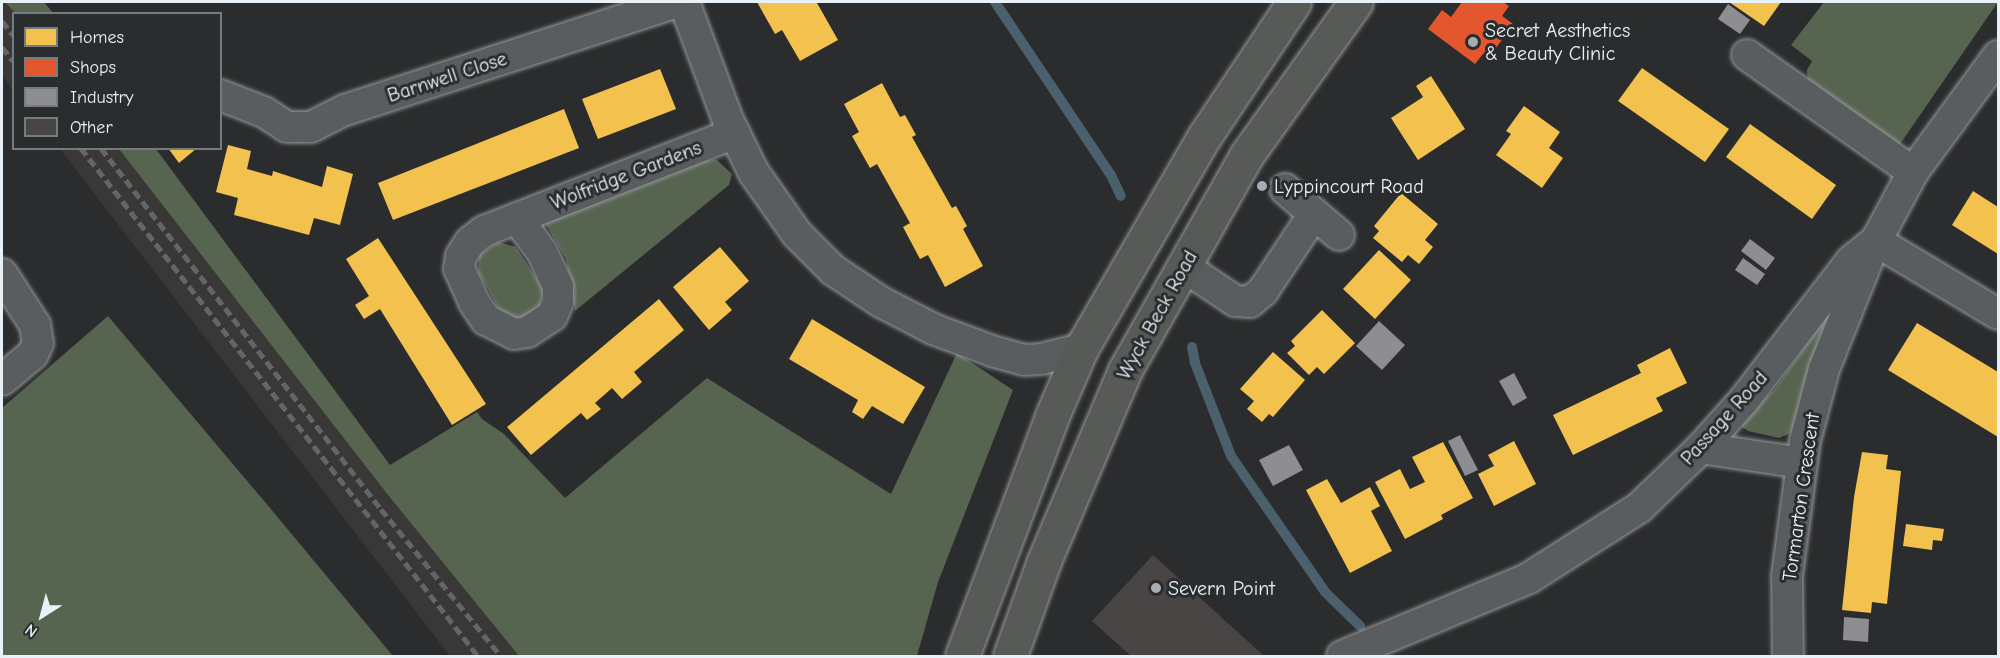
<!DOCTYPE html>
<html>
<head>
<meta charset="utf-8">
<style>
  body { margin:0 }
  #map { position:relative; width:2000px; height:658px; overflow:hidden; background:#2b2c2d; font-family:"Comic Neue",sans-serif }
  div>[style] { position:absolute }
  .built>* { inset:0; background:#3a3837 }
  .green>* { inset:0; background:#566450 }
  .homes>* { inset:0; background:#f2c14e }
  .shops>* { inset:0; background:#e4572e }
  .industry>* { inset:0; background:#8d8d92 }
  .stream>* { height:10px; margin:-5px; padding:0 5px; transform-origin:5px; border-radius:5px; background:#4a606c }
  .building>* { inset:0; background:#484544 }
  .roads { filter:drop-shadow(0 0 2px #96989a) drop-shadow(0 0 2px #96989a) }
  .minor>* { height:30px; margin:-15px; padding:0 15px; transform-origin:15px; border-radius:15px; background:#5a5d60 }
  .primary>* { height:33px; margin:-16.5px; padding:0 16.5px; transform-origin:16.5px; border-radius:16.5px; background:#585a57 }
  .rail>* { height:4.5px; margin-top:-2.25px; transform-origin:0; background:repeating-linear-gradient(90deg,#636566 0 9px,transparent 0 13.5px) }
  .dots>* { width:16px; height:16px; translate:-50% -50%; box-sizing:border-box; border:3px solid #2a2d2e; border-radius:50% }
  span { translate:-50% -50%; white-space:nowrap; text-align:center; line-height:1.15; -webkit-text-stroke:6px #2a2d2e; paint-order:stroke }
  .poi-label { font-size:20px; color:#e8f1f8 }
  .left { translate:0 -50%; text-align:left }
  .street-label { font-size:20px; color:#e8f1f8 }
  .frame { position:absolute; inset:0; border:3px solid #e8f1f8; pointer-events:none }
  .legend { position:absolute; left:12px; top:12px; width:210px; height:138px; box-sizing:border-box; background:#2a2d2e; border:2px solid #767b7f; margin:0; padding:8px 10px; list-style:none; font-size:18px; color:#e8f1f8 }
  .legend li { display:flex; align-items:center; gap:12px; height:30px }
  .legend b { width:30px; border:2px solid #767b7f }
  .north { position:absolute; left:12px; top:586px; width:60px; height:60px; -webkit-text-stroke:4px #2a2d2e; paint-order:stroke; rotate:216deg; font-size:16px; font-weight:700; line-height:24px; text-align:center; color:#e8f1f8 }
  .north::after { content:''; display:block; margin:auto; width:21px; height:27px; background:#e8f1f8; clip-path:polygon(50% 0,100% 100%,50% 72%,0 100%) }
</style>
</head>
<body>
<div id="map">
  <div class="built">
    <i style="clip-path:polygon(2px 2px,5px 2px,15px 13px,13px 90px,2px 75px)"></i>
    <i style="clip-path:polygon(60px 149px,119px 149px,388px 495px,519px 656px,450px 656px)"></i>
  </div>
  <div class="green">
    <i style="clip-path:polygon(5px 2px,44px 2px,53px 13px,15px 13px)"></i>
    <i style="clip-path:polygon(1824px 2px,1998px 2px,1898px 147px,1808px 86px,1807px 70px,1812px 61px,1791px 45px)"></i>
    <i style="clip-path:polygon(119px 149px,156px 149px,390px 465px,477px 412px,482px 419px,504px 434px,565px 498px,707px 378px,891px 494px,957px 353px,1013px 390px,938px 582px,917px 656px,519px 656px,388px 495px)"></i>
    <i style="clip-path:polygon(705px 153px,709px 161px,716px 159px,732px 174px,729px 185px,575px 311px,566px 259px,545px 223px)"></i>
    <i style="clip-path:polygon(498px 242px,516px 247px,543px 288px,539px 308px,521px 320px,501px 313px,478px 272px,479px 255px)"></i>
    <i style="clip-path:polygon(108px 316px,270px 508px,393px 656px,2px 656px,2px 408px)"></i>
    <i style="clip-path:polygon(1820px 325px,1825px 325px,1795px 425px,1789px 434px,1779px 438px,1748px 431px,1742px 427px,1742px 420px,1774px 390px)"></i>
  </div>
  <div class="homes">
    <i style="clip-path:polygon(757px 2px,820px 2px,817px 3px,838px 40px,800px 61px,782px 30px,775px 34px)"></i>
    <i style="clip-path:polygon(1729px 2px,1781px 2px,1764px 26px)"></i>
    <i style="clip-path:polygon(1642px 68px,1729px 129px,1705px 162px,1618px 101px)"></i>
    <i style="clip-path:polygon(660px 69px,676px 109px,598px 139px,582px 99px)"></i>
    <i style="clip-path:polygon(1431px 76px,1465px 129px,1418px 160px,1391px 118px,1423px 97px,1416px 86px)"></i>
    <i style="clip-path:polygon(882px 83px,900px 117px,905px 115px,916px 135px,912px 137px,952px 208px,956px 206px,967px 226px,963px 229px,983px 266px,945px 287px,928px 255px,920px 259px,903px 227px,910px 223px,877px 164px,870px 168px,852px 136px,859px 132px,844px 104px)"></i>
    <i style="clip-path:polygon(1524px 106px,1560px 132px,1549px 148px,1563px 158px,1542px 188px,1496px 155px,1511px 134px,1506px 131px)"></i>
    <i style="clip-path:polygon(564px 109px,579px 148px,393px 220px,378px 183px)"></i>
    <i style="clip-path:polygon(1750px 124px,1836px 185px,1812px 219px,1726px 157px)"></i>
    <i style="clip-path:polygon(228px 145px,251px 151px,247px 169px,272px 176px,273px 171px,322px 187px,327px 166px,353px 174px,340px 225px,314px 218px,309px 235px,234px 215px,238px 198px,216px 192px)"></i>
    <i style="clip-path:polygon(168px 148px,197px 148px,179px 163px)"></i>
    <i style="clip-path:polygon(1973px 191px,1998px 207px,1998px 254px,1952px 225px)"></i>
    <i style="clip-path:polygon(1401px 193px,1438px 224px,1425px 240px,1433px 247px,1419px 264px,1408px 255px,1402px 262px,1373px 238px,1379px 231px,1374px 226px)"></i>
    <i style="clip-path:polygon(378px 238px,486px 404px,452px 425px,380px 309px,364px 319px,355px 305px,369px 296px,346px 259px)"></i>
    <i style="clip-path:polygon(720px 247px,749px 281px,725px 302px,732px 310px,709px 330px,673px 287px)"></i>
    <i style="clip-path:polygon(1379px 250px,1411px 280px,1375px 319px,1343px 289px)"></i>
    <i style="clip-path:polygon(659px 299px,684px 330px,634px 372px,642px 382px,622px 399px,612px 388px,595px 403px,601px 409px,587px 420px,581px 413px,531px 455px,507px 427px)"></i>
    <i style="clip-path:polygon(1322px 310px,1355px 343px,1324px 374px,1317px 367px,1309px 375px,1287px 353px,1295px 346px,1291px 341px)"></i>
    <i style="clip-path:polygon(812px 319px,925px 387px,903px 424px,872px 406px,863px 419px,852px 412px,858px 400px,789px 359px)"></i>
    <i style="clip-path:polygon(1917px 323px,1998px 372px,1998px 437px,1888px 370px)"></i>
    <i style="clip-path:polygon(1670px 348px,1687px 383px,1656px 398px,1663px 411px,1573px 455px,1553px 415px,1641px 373px,1637px 365px)"></i>
    <i style="clip-path:polygon(1273px 352px,1305px 380px,1273px 417px,1269px 414px,1262px 422px,1247px 409px,1254px 401px,1240px 389px)"></i>
    <i style="clip-path:polygon(1514px 441px,1536px 484px,1494px 506px,1478px 474px,1494px 466px,1488px 455px)"></i>
    <i style="clip-path:polygon(1443px 442px,1473px 498px,1441px 515px,1443px 519px,1405px 539px,1375px 482px,1400px 469px,1410px 489px,1425px 482px,1412px 457px)"></i>
    <i style="clip-path:polygon(1862px 452px,1888px 455px,1886px 469px,1901px 471px,1887px 604px,1872px 602px,1871px 613px,1842px 610px,1854px 497px)"></i>
    <i style="clip-path:polygon(1327px 479px,1341px 503px,1370px 487px,1380px 506px,1371px 511px,1392px 551px,1350px 573px,1306px 490px)"></i>
    <i style="clip-path:polygon(1906px 524px,1944px 529px,1942px 541px,1933px 540px,1932px 550px,1903px 546px)"></i>
  </div>
  <div class="shops">
    <i style="clip-path:polygon(1462px 2px,1503px 2px,1509px 6px,1502px 16px,1513px 24px,1489px 58px,1483px 54px,1475px 64px,1428px 29px,1442px 10px,1451px 17px)"></i>
  </div>
  <div class="industry">
    <i style="clip-path:polygon(1728px 4px,1750px 20px,1740px 34px,1718px 19px)"></i>
    <i style="clip-path:polygon(1750px 239px,1775px 258px,1766px 270px,1741px 251px)"></i>
    <i style="clip-path:polygon(1743px 258px,1765px 274px,1757px 285px,1735px 270px)"></i>
    <i style="clip-path:polygon(1379px 321px,1405px 345px,1382px 370px,1356px 346px)"></i>
    <i style="clip-path:polygon(1514px 373px,1527px 398px,1513px 406px,1499px 381px)"></i>
    <i style="clip-path:polygon(1460px 435px,1478px 470px,1465px 476px,1448px 441px)"></i>
    <i style="clip-path:polygon(1289px 445px,1303px 470px,1273px 486px,1259px 460px)"></i>
    <i style="clip-path:polygon(1844px 617px,1869px 619px,1868px 642px,1843px 640px)"></i>
  </div>
  <div class="stream">
    <i style="left:995px;top:2px;width:208px;rotate:56.2deg"></i>
    <i style="left:1111px;top:175px;width:23px;rotate:65deg"></i>
    <i style="left:1192px;top:347px;width:16px;rotate:79deg"></i>
    <i style="left:1195px;top:363px;width:100px;rotate:68.8deg"></i>
    <i style="left:1231px;top:456px;width:165px;rotate:55.3deg"></i>
    <i style="left:1325px;top:592px;width:49px;rotate:44.2deg"></i>
  </div>
  <div class="building">
    <i style="clip-path:polygon(1153px 555px,1264px 656px,1131px 656px,1092px 621px)"></i>
  </div>
  <div class="roads">
    <div class="minor">
      <i style="left:684px;top:2px;width:126px;rotate:69.6deg"></i>
      <i style="left:728px;top:120px;width:59px;rotate:63.9deg"></i>
      <i style="left:754px;top:173px;width:75px;rotate:54.8deg"></i>
      <i style="left:797px;top:234px;width:51px;rotate:45deg"></i>
      <i style="left:833px;top:270px;width:58px;rotate:33.7deg"></i>
      <i style="left:881px;top:302px;width:59px;rotate:27.4deg"></i>
      <i style="left:933px;top:329px;width:66px;rotate:20.4deg"></i>
      <i style="left:995px;top:352px;width:30px;rotate:15deg"></i>
      <i style="left:1024px;top:360px;width:17px;rotate:-3deg"></i>
      <i style="left:1041px;top:359px;width:41px;rotate:-14deg"></i>
      <i style="left:1747px;top:55px;width:203px;rotate:35.2deg"></i>
      <i style="left:220px;top:95px;width:47px;rotate:21.1deg"></i>
      <i style="left:264px;top:112px;width:27px;rotate:33deg"></i>
      <i style="left:287px;top:127px;width:24px"></i>
      <i style="left:311px;top:127px;width:38px;rotate:-27deg"></i>
      <i style="left:345px;top:110px;width:350px;rotate:-18deg"></i>
      <i style="left:1285px;top:189px;width:71px;rotate:40.4deg"></i>
      <i style="left:517px;top:218px;width:42px;rotate:53.7deg"></i>
      <i style="left:542px;top:252px;width:38px;rotate:65deg"></i>
      <i style="left:558px;top:287px;width:15px;rotate:90deg"></i>
      <i style="left:558px;top:302px;width:15px;rotate:113deg"></i>
      <i style="left:552px;top:316px;width:30px;rotate:147deg"></i>
      <i style="left:527px;top:332px;width:13px;rotate:171deg"></i>
      <i style="left:514px;top:334px;width:31px;rotate:-153deg"></i>
      <i style="left:486px;top:320px;width:22px;rotate:-124deg"></i>
      <i style="left:474px;top:302px;width:36px;rotate:-114deg"></i>
      <i style="left:459px;top:269px;width:13px;rotate:-81deg"></i>
      <i style="left:461px;top:256px;width:17px;rotate:-57deg"></i>
      <i style="left:470px;top:242px;width:18px;rotate:-38deg"></i>
      <i style="left:484px;top:231px;width:269px;rotate:-21.3deg"></i>
      <i style="left:1876px;top:241px;width:142px;rotate:30.9deg"></i>
      <i style="left:1183px;top:266px;width:63px;rotate:33.9deg"></i>
      <i style="left:1235px;top:301px;width:15px;rotate:4deg"></i>
      <i style="left:1250px;top:302px;width:17px;rotate:-40deg"></i>
      <i style="left:1263px;top:291px;width:92px;rotate:-56.5deg"></i>
      <i style="left:2px;top:274px;width:61px;rotate:57.1deg"></i>
      <i style="left:35px;top:325px;width:18px;rotate:81deg"></i>
      <i style="left:38px;top:343px;width:12px;rotate:114deg"></i>
      <i style="left:33px;top:354px;width:40px;rotate:140deg"></i>
      <i style="left:1701px;top:448px;width:102px;rotate:8.4deg"></i>
      <i style="left:1342px;top:656px;width:203px;rotate:-22.6deg"></i>
      <i style="left:1529px;top:578px;width:130px;rotate:-32.5deg"></i>
      <i style="left:1639px;top:508px;width:86px;rotate:-44.1deg"></i>
      <i style="left:1701px;top:448px;width:64px;rotate:-48.1deg"></i>
      <i style="left:1744px;top:400px;width:175px;rotate:-52.4deg"></i>
      <i style="left:1851px;top:261px;width:32px;rotate:-39deg"></i>
      <i style="left:1876px;top:241px;width:78px;rotate:-61.8deg"></i>
      <i style="left:1913px;top:172px;width:144px;rotate:-53.8deg"></i>
      <i style="left:1788px;top:656px;width:80px;rotate:-90.7deg"></i>
      <i style="left:1787px;top:576px;width:136px;rotate:-82.4deg"></i>
      <i style="left:1805px;top:441px;width:74px;rotate:-75.2deg"></i>
      <i style="left:1824px;top:369px;width:124px;rotate:-68.2deg"></i>
    </div>
    <div class="primary">
      <i style="left:962px;top:656px;width:256px;rotate:-69.4deg"></i>
      <i style="left:1052px;top:416px;width:73px;rotate:-66.6deg"></i>
      <i style="left:1081px;top:349px;width:245px;rotate:-59.9deg"></i>
      <i style="left:1204px;top:137px;width:162px;rotate:-56.3deg"></i>
      <i style="left:1010px;top:656px;width:101px;rotate:-70.3deg"></i>
      <i style="left:1044px;top:561px;width:207px;rotate:-67deg"></i>
      <i style="left:1125px;top:370px;width:246px;rotate:-60.5deg"></i>
      <i style="left:1246px;top:156px;width:189px;rotate:-54.5deg"></i>
    </div>
  </div>
  <div class="rail">
    <i style="left:2px;top:21px;width:19px;rotate:51deg"></i>
    <i style="left:2px;top:47px;width:19px;rotate:51deg"></i>
    <i style="left:81px;top:148px;width:645px;rotate:51.99deg"></i>
    <i style="left:101px;top:148px;width:457px;rotate:52.2deg"></i>
    <i style="left:381px;top:509px;width:190px;rotate:50.8deg"></i>
  </div>
  <div class="dots">
    <i style="left:1473px;top:42px;background:#a6acb1"></i>
    <i style="left:1262px;top:186px;background:#a6acb1"></i>
    <i style="left:1156px;top:588px;background:#a6acb1"></i>
  </div>
  <div class="poi-label">
    <span class="left" style="left:1485px;top:42px">Secret Aesthetics<br>&amp; Beauty Clinic</span>
    <span class="left" style="left:1274px;top:186px">Lyppincourt Road</span>
    <span class="left" style="left:1168px;top:588px">Severn Point</span>
  </div>
  <div class="street-label">
    <span style="left:447px;top:77px;rotate:-18deg">Barnwell Close</span>
    <span style="left:626px;top:175px;rotate:-21deg">Wolfridge Gardens</span>
    <span style="left:1157px;top:315px;rotate:-61deg">Wyck Beck Road</span>
    <span style="left:1724px;top:418px;rotate:-48deg">Passage Road</span>
    <span style="left:1801px;top:497px;rotate:-82deg">Tormarton Crescent</span>
  </div>
  <div class="frame"></div>
  <ul class="legend">
  <li><b style="height:16px;background:#f2c14e"></b>Homes</li>
  <li><b style="height:16px;background:#e4572e"></b>Shops</li>
  <li><b style="height:16px;background:#8d8d92"></b>Industry</li>
  <li><b style="height:16px;background:#484544"></b>Other</li>
  </ul>
  <div class="north">N</div>
</div>
</body>
</html>
